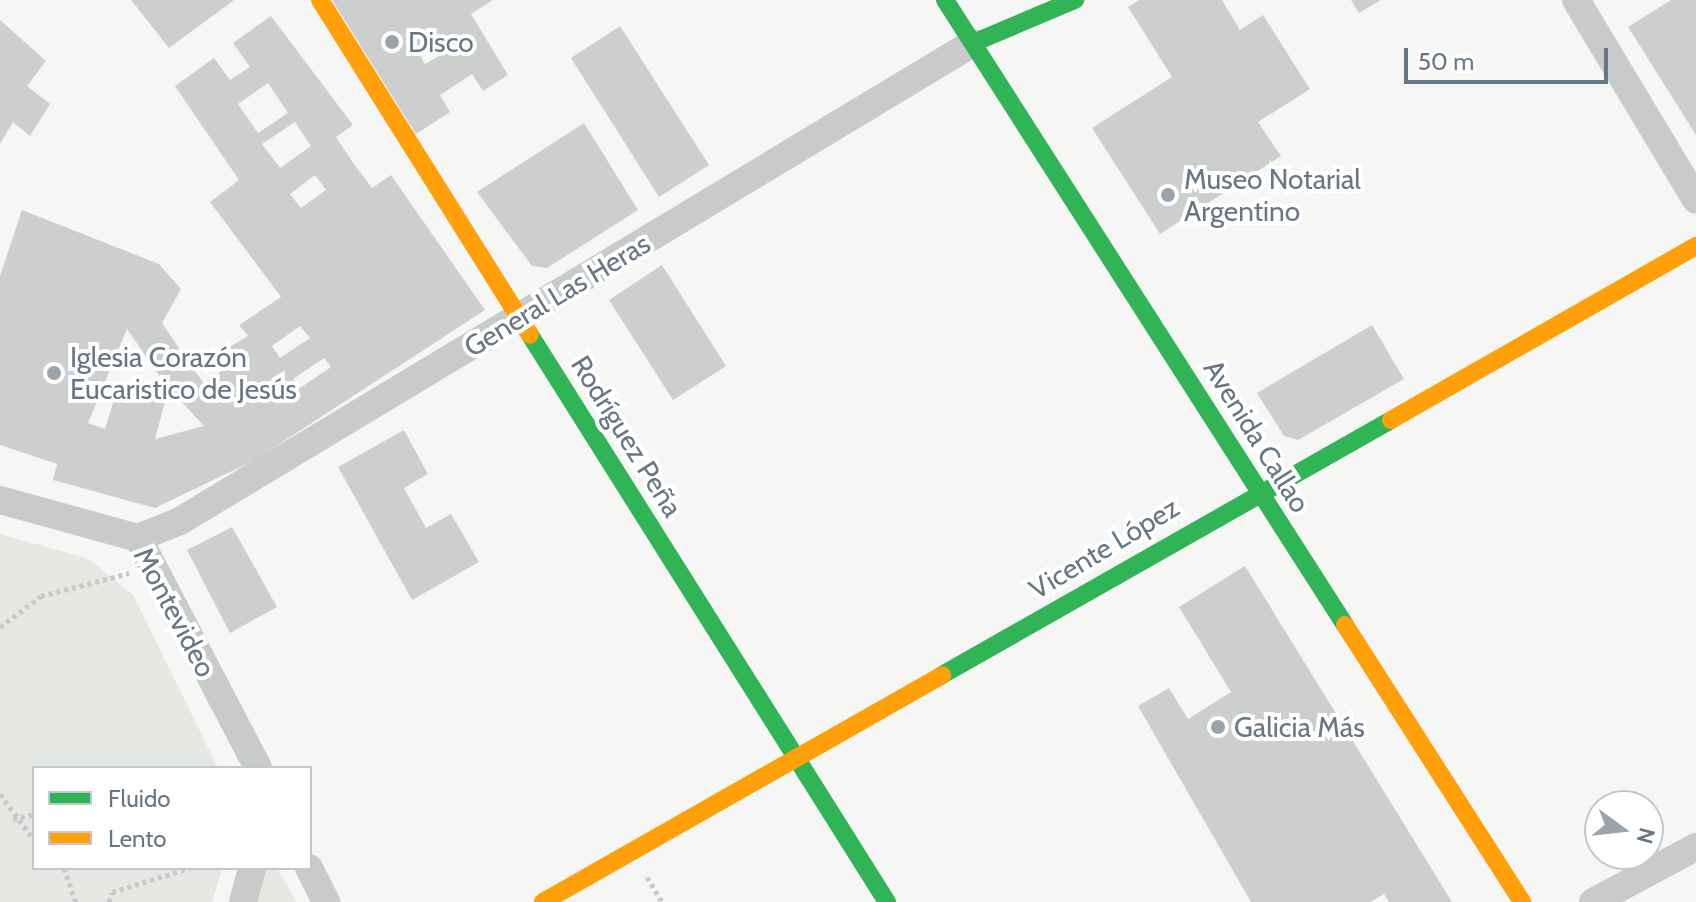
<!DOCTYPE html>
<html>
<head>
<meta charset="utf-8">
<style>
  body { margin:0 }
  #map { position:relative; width:1696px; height:902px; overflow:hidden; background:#f6f6f5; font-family:Cabin,sans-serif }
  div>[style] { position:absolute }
  .green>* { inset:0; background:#e5e8e3 }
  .building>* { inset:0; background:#cdcfcf }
  .path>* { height:5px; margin-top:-2.5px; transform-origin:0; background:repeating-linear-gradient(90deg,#c6c8c9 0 4px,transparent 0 8px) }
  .street>* { height:28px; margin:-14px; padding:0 14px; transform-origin:14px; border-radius:14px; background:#c9caca }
  .fast>* { height:18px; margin:-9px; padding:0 9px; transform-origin:9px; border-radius:9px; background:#30b455 }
  .slow>* { height:18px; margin:-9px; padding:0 9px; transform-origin:9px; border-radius:9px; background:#ff9f0a }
  .dots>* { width:22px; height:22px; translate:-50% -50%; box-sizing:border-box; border:4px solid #fff; border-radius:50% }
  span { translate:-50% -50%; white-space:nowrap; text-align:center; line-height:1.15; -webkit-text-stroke:8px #fff; paint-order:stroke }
  .poi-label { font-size:28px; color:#677784 }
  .left { translate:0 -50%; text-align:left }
  .street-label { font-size:28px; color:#677784 }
  .legend { position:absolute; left:32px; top:766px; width:280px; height:104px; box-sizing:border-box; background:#fff; border:2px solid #c2c9ce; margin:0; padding:10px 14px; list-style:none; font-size:24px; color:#677784 }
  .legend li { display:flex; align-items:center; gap:16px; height:40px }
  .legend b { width:40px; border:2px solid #c2c9ce }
  .north { position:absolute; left:1584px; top:790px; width:80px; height:80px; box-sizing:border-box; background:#fff; border:2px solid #c2c9ce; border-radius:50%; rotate:105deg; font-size:22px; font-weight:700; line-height:32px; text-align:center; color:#677784 }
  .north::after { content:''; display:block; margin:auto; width:28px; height:36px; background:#99a3ac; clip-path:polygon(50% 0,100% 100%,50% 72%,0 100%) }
  .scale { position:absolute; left:1404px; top:48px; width:204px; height:36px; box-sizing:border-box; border:4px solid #677784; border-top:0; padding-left:10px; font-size:24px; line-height:28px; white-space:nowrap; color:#677784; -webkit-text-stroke:6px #fff; paint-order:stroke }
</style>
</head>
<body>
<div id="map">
  <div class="green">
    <i style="clip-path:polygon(0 534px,89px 559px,133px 595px,218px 768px,34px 768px,34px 868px,222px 868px,212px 902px,0 902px)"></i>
    <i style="clip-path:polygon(257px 868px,277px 868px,297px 902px,248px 902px)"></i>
  </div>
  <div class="building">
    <i style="clip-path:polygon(131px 0,234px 0,169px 48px)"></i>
    <i style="clip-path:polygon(evenodd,332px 0,493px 0,471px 14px,508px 75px,483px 91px,472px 74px,440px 95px,450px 112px,416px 134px,332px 0,436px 35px,446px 52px,425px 64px,416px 48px,436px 35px)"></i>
    <i style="clip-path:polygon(1139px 0,1222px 0,1240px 30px,1263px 15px,1310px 89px,1258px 122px,1281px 156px,1160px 234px,1092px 128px,1172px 77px,1128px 7px)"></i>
    <i style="clip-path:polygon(1351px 0,1381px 0,1359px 13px)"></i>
    <i style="clip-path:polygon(1671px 0,1696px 0,1696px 135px,1628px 27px)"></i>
    <i style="clip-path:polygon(evenodd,271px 16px,353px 125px,336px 137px,351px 160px,372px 188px,391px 175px,485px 310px,255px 460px,155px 508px,53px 480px,57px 464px,0 445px,0 276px,22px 210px,159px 264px,181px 289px,162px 323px,191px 366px,204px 383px,230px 365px,223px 351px,248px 336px,239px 325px,281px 297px,210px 202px,239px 180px,175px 86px,214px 58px,230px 80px,250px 67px,233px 43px,271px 16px,268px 83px,288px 113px,258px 133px,238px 104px,268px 83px,271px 16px,295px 122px,311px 146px,280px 168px,262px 144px,295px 122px,271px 16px,315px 175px,326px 190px,301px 208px,290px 194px,315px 175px,271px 16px,300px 326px,310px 338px,280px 358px,272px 346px,300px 326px,271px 16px,127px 329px,165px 384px,204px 426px,155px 439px,165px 402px,117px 390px,105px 429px,88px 423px,127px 329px,271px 16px,324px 358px,331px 367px,300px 388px,293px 379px,324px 358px)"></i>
    <i style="clip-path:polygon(0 20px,46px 61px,27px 86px,50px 104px,30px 136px,13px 122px,0 144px)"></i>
    <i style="clip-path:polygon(620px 26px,709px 165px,659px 197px,571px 58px)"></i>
    <i style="clip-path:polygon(584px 123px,638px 210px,547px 268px,532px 266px,477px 192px)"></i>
    <i style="clip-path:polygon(662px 265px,726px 366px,673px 400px,609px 300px)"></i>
    <i style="clip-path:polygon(1372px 325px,1404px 379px,1298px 440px,1284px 436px,1257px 393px)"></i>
    <i style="clip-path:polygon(404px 430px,428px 474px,404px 488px,426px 528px,451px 514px,479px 562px,412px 600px,338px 467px)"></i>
    <i style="clip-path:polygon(232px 527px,277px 607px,230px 633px,187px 550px)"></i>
    <i style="clip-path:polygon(1245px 566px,1396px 811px,1452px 902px,1389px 902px,1384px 894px,1370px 902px,1251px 902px,1138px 706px,1169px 688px,1188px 719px,1231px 692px,1179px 607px)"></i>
  </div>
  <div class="path">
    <i style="left:0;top:627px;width:51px;rotate:-37.1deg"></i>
    <i style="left:41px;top:596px;width:91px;rotate:-14.6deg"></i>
    <i style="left:0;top:794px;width:57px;rotate:53.5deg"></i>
    <i style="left:13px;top:819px;width:22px;rotate:-13deg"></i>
    <i style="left:64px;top:868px;width:36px;rotate:71deg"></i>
    <i style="left:647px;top:877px;width:29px;rotate:59deg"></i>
    <i style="left:109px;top:902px;width:10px;rotate:-73deg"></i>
    <i style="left:112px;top:892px;width:82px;rotate:-17.1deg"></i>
  </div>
  <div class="street">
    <i style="left:1576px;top:0;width:233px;rotate:59deg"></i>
    <i style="left:0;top:500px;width:143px;rotate:15.4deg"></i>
    <i style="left:138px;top:538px;width:259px;rotate:62.4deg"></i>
    <i style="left:138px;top:538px;width:45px;rotate:-22deg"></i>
    <i style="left:180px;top:521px;width:926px;rotate:-31.08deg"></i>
    <i style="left:309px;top:868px;width:38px;rotate:63deg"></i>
    <i style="left:243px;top:902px;width:35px;rotate:-75deg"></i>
    <i style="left:1593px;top:902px;width:117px;rotate:-28.1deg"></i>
  </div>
  <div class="fast">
    <i style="left:945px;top:0;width:742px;rotate:57.38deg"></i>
    <i style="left:973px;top:43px;width:111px;rotate:-22.9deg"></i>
    <i style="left:530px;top:335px;width:670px;rotate:57.8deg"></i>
    <i style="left:942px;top:675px;width:516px;rotate:-29.59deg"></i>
  </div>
  <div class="slow">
    <i style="left:320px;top:0;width:395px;rotate:57.9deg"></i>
    <i style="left:1391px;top:420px;width:351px;rotate:-29.7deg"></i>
    <i style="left:1345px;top:625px;width:329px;rotate:57.4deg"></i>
    <i style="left:543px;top:902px;width:459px;rotate:-29.6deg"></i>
  </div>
  <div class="dots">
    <i style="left:392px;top:42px;background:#99a3ac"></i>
    <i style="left:1168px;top:195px;background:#99a3ac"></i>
    <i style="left:54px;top:373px;background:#99a3ac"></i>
    <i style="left:1218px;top:727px;background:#99a3ac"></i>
  </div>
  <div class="poi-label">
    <span class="left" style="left:408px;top:42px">Disco</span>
    <span class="left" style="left:1184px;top:195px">Museo Notarial<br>Argentino</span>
    <span class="left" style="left:70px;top:373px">Iglesia Corazón<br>Eucaristico de Jesús</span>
    <span class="left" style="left:1234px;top:727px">Galicia Más</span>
  </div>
  <div class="street-label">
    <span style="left:557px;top:295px;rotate:-31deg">General Las Heras</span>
    <span style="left:627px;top:436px;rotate:58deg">Rodríguez Peña</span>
    <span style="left:1257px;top:436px;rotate:58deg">Avenida Callao</span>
    <span style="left:1104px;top:548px;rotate:-31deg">Vicente López</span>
    <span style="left:175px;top:612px;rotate:62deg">Montevideo</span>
  </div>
  <ul class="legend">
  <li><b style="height:10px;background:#30b455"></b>Fluido</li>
  <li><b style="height:10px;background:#ff9f0a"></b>Lento</li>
  </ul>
  <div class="north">N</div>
  <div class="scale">50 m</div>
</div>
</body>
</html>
